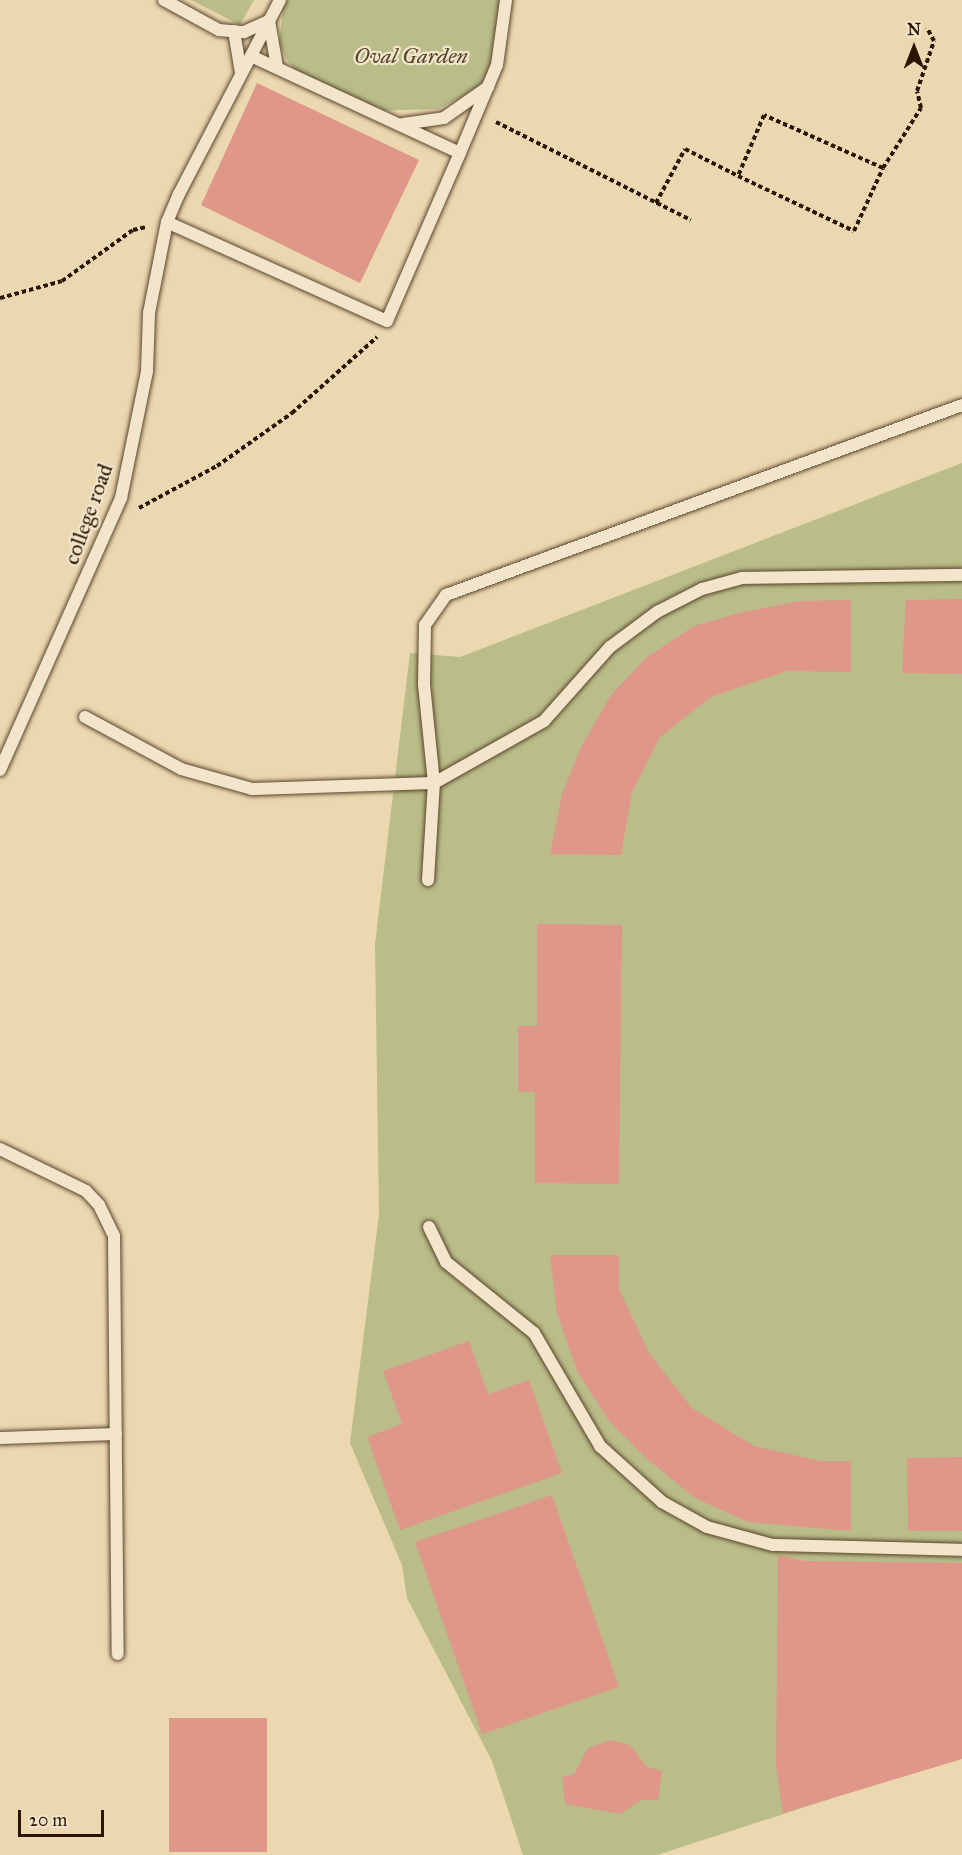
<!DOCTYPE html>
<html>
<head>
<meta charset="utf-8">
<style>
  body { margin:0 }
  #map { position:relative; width:962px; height:1855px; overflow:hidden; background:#ebd7b0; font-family:"IM FELL Great Primer",serif }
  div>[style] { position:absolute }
  .green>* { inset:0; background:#babd89 }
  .building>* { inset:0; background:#de9788 }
  .path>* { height:4px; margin-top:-2px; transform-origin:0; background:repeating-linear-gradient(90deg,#2b1500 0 4.5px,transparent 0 7.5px) }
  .roads { filter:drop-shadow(0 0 2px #5b462c) drop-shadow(0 0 2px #5b462c) }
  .service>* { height:12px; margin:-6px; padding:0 6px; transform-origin:6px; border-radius:6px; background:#f2e5cc }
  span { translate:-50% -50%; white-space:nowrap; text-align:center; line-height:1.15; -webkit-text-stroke:4.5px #f2e5cc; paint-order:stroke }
  .park-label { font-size:22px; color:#564729; font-style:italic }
  .street-label { font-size:22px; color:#2b1500 }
  .north { position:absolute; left:884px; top:18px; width:60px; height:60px; -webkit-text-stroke:4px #f2e5cc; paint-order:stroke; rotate:0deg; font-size:16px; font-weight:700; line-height:24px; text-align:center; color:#2b1500 }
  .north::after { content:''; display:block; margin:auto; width:21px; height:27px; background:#2b1500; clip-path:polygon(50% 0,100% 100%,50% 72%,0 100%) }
  .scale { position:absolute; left:18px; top:1810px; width:86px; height:27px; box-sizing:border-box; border:3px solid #2b1500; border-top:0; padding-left:8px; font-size:18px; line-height:21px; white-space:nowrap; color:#2b1500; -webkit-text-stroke:4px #f2e5cc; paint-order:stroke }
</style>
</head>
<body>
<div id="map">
  <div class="green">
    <i style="clip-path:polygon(191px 0,254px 0,240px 25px)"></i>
    <i style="clip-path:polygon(284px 0,505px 0,495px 71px,473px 91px,438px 109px,369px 111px,308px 82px,288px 62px,279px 43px)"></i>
    <i style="clip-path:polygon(962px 463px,962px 1756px,657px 1855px,523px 1855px,492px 1761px,407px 1598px,402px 1565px,350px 1443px,379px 1215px,375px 944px,410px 653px,460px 657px)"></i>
  </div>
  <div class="building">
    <i style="clip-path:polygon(257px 83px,419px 160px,360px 283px,201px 205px)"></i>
    <i style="clip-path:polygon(962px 599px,962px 674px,902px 673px,906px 600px)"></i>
    <i style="clip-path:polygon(851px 600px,851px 672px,787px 671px,711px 697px,660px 737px,632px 792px,621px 855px,550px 854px,562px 794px,581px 747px,611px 695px,647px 657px,694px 626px,743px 612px,800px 601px)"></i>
    <i style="clip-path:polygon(537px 924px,622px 925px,619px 1184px,535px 1183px,535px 1092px,518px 1092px,518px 1026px,537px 1026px)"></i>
    <i style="clip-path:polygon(550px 1255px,619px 1255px,619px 1289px,649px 1353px,692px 1408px,754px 1446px,820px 1461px,851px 1461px,851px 1531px,748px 1522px,695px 1498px,646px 1458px,609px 1421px,577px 1371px,557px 1313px)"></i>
    <i style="clip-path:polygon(469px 1341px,488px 1394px,529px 1380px,562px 1473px,400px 1530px,367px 1437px,402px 1424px,383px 1371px)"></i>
    <i style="clip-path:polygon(962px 1457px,962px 1531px,908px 1531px,907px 1458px)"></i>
    <i style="clip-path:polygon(552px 1495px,619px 1687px,482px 1734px,415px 1542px)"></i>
    <i style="clip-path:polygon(778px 1555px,805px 1561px,962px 1563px,962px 1759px,783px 1813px,776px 1767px)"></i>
    <i style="clip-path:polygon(169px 1718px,267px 1718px,267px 1852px,169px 1852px)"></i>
    <i style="clip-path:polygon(611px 1740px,630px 1745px,647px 1767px,662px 1771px,658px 1800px,641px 1800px,620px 1814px,565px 1804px,562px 1777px,574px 1774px,588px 1748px)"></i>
  </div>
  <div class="path">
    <i style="left:496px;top:122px;width:218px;rotate:26.7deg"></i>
    <i style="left:883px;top:168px;width:71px;rotate:-57.7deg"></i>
    <i style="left:921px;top:108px;width:17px;rotate:-103deg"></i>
    <i style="left:917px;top:91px;width:53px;rotate:-71.2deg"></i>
    <i style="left:934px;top:41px;width:15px;rotate:-118deg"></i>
    <i style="left:656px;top:203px;width:61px;rotate:-61.8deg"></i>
    <i style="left:685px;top:149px;width:59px;rotate:27deg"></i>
    <i style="left:738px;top:176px;width:128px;rotate:25.4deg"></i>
    <i style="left:854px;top:231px;width:69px;rotate:-65.3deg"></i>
    <i style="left:883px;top:168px;width:130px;rotate:-156deg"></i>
    <i style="left:764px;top:115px;width:66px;rotate:113.1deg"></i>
    <i style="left:0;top:298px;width:64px;rotate:-15.3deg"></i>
    <i style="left:62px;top:281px;width:87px;rotate:-35.7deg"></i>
    <i style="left:133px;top:230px;width:13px;rotate:-13deg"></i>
    <i style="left:139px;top:508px;width:89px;rotate:-28.3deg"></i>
    <i style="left:217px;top:466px;width:92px;rotate:-35.2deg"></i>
    <i style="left:292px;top:413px;width:114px;rotate:-41.8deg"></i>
  </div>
  <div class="roads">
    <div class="service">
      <i style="left:164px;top:0;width:63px;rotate:28.6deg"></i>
      <i style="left:219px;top:30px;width:25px;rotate:5deg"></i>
      <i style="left:244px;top:32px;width:27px;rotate:-24deg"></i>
      <i style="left:269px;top:21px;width:47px;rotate:80.1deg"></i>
      <i style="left:234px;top:31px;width:43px;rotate:80.5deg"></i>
      <i style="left:251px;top:56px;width:230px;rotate:24.9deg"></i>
      <i style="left:460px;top:153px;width:183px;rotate:113.5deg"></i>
      <i style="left:387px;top:321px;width:241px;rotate:-155.8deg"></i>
      <i style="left:167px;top:222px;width:30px;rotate:-67deg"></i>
      <i style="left:179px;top:194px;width:219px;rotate:-62.5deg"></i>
      <i style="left:403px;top:124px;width:41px;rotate:-8.3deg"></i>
      <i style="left:444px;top:118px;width:54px;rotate:-35.2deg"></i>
      <i style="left:460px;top:153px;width:95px;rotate:-67.2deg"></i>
      <i style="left:497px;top:65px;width:66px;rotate:-82.1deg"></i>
      <i style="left:85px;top:717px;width:109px;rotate:28.4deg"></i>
      <i style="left:181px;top:769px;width:74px;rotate:15.7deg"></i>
      <i style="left:252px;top:789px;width:182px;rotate:-1.9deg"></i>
      <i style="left:434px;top:783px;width:100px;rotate:-95.8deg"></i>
      <i style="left:424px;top:684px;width:59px;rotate:-89deg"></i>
      <i style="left:425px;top:625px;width:37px;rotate:-55deg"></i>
      <i style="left:446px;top:595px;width:550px;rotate:-20.21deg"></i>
      <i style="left:0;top:770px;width:298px;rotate:-66deg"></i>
      <i style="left:121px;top:498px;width:130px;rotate:-78.4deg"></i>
      <i style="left:147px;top:371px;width:58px;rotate:-88deg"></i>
      <i style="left:149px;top:313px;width:93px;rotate:-78.8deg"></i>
      <i style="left:428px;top:880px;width:97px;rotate:-86.5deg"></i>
      <i style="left:434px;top:783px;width:126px;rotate:-29.4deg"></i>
      <i style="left:544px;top:721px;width:99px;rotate:-48.3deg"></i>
      <i style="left:610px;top:647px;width:59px;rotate:-36.7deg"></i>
      <i style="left:657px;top:612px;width:51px;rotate:-27.1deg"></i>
      <i style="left:702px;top:589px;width:41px;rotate:-15.4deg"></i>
      <i style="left:742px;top:578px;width:220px;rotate:-0.8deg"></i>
      <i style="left:0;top:1149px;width:96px;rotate:26deg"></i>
      <i style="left:86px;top:1191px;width:19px;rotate:47deg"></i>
      <i style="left:99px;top:1205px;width:34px;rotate:64deg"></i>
      <i style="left:114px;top:1236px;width:418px;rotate:89.5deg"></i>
      <i style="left:429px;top:1227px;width:39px;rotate:64deg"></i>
      <i style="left:446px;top:1262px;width:113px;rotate:38.9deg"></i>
      <i style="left:534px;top:1333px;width:131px;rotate:59.7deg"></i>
      <i style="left:600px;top:1446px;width:84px;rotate:42.1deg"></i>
      <i style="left:662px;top:1502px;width:51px;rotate:29.1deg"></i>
      <i style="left:707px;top:1527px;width:68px;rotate:15.3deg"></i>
      <i style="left:773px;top:1545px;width:189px;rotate:1.5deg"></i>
      <i style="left:0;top:1438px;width:116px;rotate:-2deg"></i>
    </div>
  </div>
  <div class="park-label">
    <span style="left:411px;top:56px">Oval Garden</span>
  </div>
  <div class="street-label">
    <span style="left:88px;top:514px;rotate:-70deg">college road</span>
  </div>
  <div class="north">N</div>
  <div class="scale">20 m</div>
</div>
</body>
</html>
